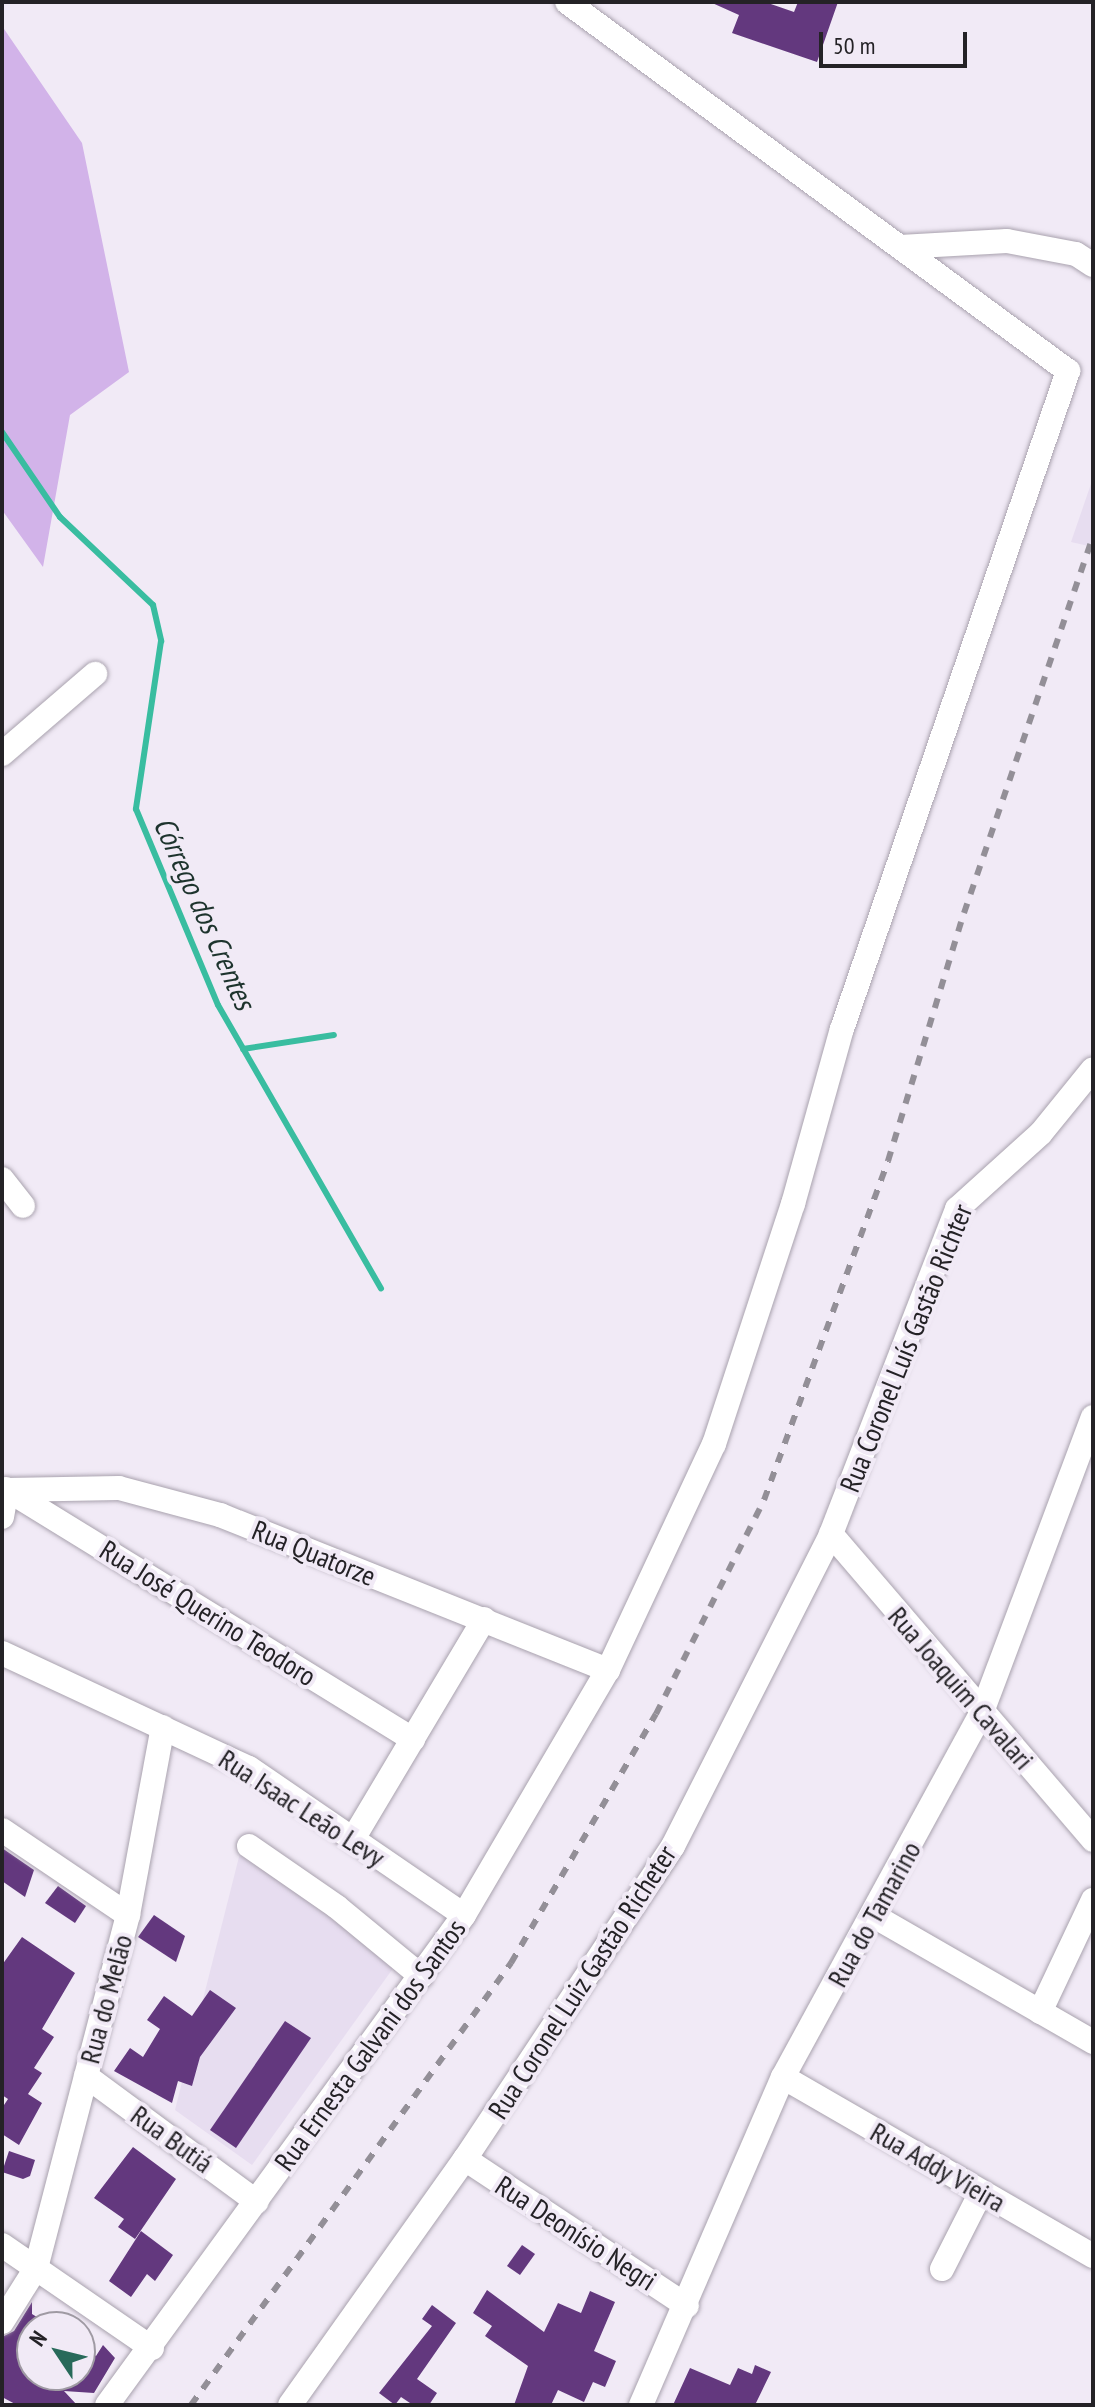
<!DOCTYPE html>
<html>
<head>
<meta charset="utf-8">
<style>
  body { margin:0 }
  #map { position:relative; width:1095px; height:2407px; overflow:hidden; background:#f1eaf6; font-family:"PT Sans Narrow",sans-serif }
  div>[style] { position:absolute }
  .built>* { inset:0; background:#e7ddf0 }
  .green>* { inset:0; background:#d2b3e9 }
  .stream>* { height:6px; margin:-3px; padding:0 3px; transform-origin:3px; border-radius:3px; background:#39bda0 }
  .building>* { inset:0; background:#63387e }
  .roads { filter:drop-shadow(0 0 2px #a9a2ae) drop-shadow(0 0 2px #a9a2ae) }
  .minor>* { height:24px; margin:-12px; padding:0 12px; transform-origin:12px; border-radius:12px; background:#fff }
  .rail>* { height:6px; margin-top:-3px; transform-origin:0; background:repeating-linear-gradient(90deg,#938f97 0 10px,transparent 0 20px) }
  span { translate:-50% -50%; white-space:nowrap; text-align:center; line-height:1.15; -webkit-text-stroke:8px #f1eaf6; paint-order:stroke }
  .street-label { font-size:28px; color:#242226 }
  .water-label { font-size:30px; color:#1d332d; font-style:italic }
  .frame { position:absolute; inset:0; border:4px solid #242226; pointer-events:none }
  .north { position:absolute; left:16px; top:2311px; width:80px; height:80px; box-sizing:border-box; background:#f1eaf6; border:2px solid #9f9aa3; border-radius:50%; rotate:305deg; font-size:22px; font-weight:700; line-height:32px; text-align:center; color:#242226 }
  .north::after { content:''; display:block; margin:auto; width:28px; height:36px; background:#286a5a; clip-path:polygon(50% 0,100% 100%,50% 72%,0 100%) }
  .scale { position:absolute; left:819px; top:32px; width:148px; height:36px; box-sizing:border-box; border:4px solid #242226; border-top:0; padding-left:10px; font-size:24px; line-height:28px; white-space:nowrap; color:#242226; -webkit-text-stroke:6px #f1eaf6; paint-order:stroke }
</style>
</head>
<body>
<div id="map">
  <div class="built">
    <i style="clip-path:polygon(1093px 478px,1093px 547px,1071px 542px)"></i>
    <i style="clip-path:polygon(241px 1849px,394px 1967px,252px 2165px,175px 2110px)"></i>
  </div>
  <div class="green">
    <i style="clip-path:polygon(2px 26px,82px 143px,129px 372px,70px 415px,43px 567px,2px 510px)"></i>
  </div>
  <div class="stream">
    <i style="left:2px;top:432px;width:103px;rotate:55.7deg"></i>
    <i style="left:60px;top:517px;width:128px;rotate:43.4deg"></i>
    <i style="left:153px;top:605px;width:37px;rotate:77deg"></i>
    <i style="left:161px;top:641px;width:170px;rotate:98.5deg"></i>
    <i style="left:136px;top:809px;width:212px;rotate:67.3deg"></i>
    <i style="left:218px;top:1005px;width:327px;rotate:60.1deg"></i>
    <i style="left:243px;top:1049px;width:92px;rotate:-8.7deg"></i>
  </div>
  <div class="building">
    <i style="clip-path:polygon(710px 2px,765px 2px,794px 12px,798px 2px,838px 2px,817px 62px,732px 33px,739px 15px)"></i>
    <i style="clip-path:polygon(2px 1848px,34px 1870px,25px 1897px,2px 1881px)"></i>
    <i style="clip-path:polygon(58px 1886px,86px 1906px,75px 1923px,45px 1903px)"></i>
    <i style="clip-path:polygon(154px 1915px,185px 1936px,176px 1962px,138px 1937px)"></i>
    <i style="clip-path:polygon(22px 1937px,75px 1973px,42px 2029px,54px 2037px,34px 2068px,42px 2073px,28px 2094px,42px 2103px,19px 2145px,2px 2134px,2px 2108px,8px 2099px,2px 2095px,2px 1965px)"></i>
    <i style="clip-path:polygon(210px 1990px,236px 2008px,200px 2057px,192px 2086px,178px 2081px,172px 2103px,114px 2071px,130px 2048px,143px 2057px,160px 2029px,147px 2020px,164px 1996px,192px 2016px)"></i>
    <i style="clip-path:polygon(285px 2021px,311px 2038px,236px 2148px,210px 2130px)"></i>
    <i style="clip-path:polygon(133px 2147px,176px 2179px,135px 2239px,118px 2227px,124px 2219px,94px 2198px)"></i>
    <i style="clip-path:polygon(9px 2151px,35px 2160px,30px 2176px,23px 2179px,2px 2172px)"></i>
    <i style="clip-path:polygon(141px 2231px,173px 2255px,155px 2281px,147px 2274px,131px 2297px,109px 2281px)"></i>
    <i style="clip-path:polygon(522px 2245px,535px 2254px,520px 2275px,507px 2266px)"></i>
    <i style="clip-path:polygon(487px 2290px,544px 2332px,558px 2303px,581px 2313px,590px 2291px,615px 2302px,594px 2351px,616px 2361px,605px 2387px,593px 2382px,584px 2402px,558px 2390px,551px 2405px,514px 2405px,528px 2366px,485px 2336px,492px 2326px,473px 2313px)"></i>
    <i style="clip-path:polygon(32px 2302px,32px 2314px,53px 2327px,32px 2327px,32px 2375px,80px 2375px,80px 2344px,96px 2356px,103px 2345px,115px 2358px,94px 2393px,64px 2391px,77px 2405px,17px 2405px,2px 2397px,2px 2337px,14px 2331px)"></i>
    <i style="clip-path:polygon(432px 2305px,456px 2323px,417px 2379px,437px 2393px,429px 2405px,413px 2405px,401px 2397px,395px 2405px,379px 2393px,432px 2326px,422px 2319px)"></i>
    <i style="clip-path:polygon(755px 2365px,771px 2372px,755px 2405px,673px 2405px,690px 2368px,730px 2385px,738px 2368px,752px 2374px)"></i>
  </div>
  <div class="roads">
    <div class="minor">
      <i style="left:900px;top:247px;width:107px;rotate:-3.2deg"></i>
      <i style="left:1007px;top:241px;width:70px;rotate:10.7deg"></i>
      <i style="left:1076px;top:254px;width:20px;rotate:33deg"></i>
      <i style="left:2px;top:754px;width:123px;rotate:-40.7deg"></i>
      <i style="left:2px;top:1179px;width:34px;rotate:52deg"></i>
      <i style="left:6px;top:1489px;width:478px;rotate:31.6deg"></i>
      <i style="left:2px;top:1517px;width:27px;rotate:-80deg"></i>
      <i style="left:7px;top:1490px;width:112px;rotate:-1deg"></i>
      <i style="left:119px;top:1488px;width:105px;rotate:15deg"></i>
      <i style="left:220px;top:1515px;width:418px;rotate:21.8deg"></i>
      <i style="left:831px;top:1534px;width:403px;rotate:49.4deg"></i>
      <i style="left:2px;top:1653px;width:272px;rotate:25deg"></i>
      <i style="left:249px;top:1768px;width:260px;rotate:34.4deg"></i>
      <i style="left:2px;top:1830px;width:152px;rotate:34deg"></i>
      <i style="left:353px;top:1839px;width:256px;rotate:-59.2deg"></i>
      <i style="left:249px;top:1846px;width:107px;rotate:34.7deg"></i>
      <i style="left:337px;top:1907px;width:109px;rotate:39.4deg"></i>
      <i style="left:874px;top:1916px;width:253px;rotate:29.9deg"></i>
      <i style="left:1040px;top:2012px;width:124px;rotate:-64.7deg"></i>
      <i style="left:86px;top:2076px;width:212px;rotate:36.4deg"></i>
      <i style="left:783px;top:2077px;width:358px;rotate:30deg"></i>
      <i style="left:465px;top:2159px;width:266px;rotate:33.5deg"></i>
      <i style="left:2px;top:2245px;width:182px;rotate:34.5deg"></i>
      <i style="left:942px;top:2269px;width:86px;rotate:-63.1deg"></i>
      <i style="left:2px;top:2322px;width:64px;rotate:-57.8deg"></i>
      <i style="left:36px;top:2268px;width:365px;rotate:-75.4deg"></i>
      <i style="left:128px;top:1915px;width:191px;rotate:-79.5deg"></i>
      <i style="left:107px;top:2405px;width:606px;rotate:-53.92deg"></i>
      <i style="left:464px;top:1915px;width:284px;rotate:-59.6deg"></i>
      <i style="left:608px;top:1670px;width:250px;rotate:-64.9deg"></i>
      <i style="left:714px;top:1444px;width:253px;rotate:-71.8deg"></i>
      <i style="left:793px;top:1204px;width:182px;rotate:-74.4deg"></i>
      <i style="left:842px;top:1029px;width:696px;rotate:-71.04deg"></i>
      <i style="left:1068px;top:371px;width:622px;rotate:-143.63deg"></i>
      <i style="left:290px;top:2405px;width:302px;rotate:-54.6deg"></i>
      <i style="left:465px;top:2159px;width:376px;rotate:-56.4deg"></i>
      <i style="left:673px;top:1846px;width:350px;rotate:-63.1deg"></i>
      <i style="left:831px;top:1534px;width:349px;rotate:-68.8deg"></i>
      <i style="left:957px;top:1209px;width:113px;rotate:-42.1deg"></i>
      <i style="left:1041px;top:1133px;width:82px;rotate:-50.9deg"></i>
      <i style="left:641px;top:2405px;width:357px;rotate:-66.6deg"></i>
      <i style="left:783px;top:2077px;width:416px;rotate:-61.4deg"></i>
      <i style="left:982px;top:1712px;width:315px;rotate:-69.4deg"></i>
    </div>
  </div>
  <div class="rail">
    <i style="left:191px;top:2405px;width:546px;rotate:-54.1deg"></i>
    <i style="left:511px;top:1963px;width:288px;rotate:-59.8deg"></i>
    <i style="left:656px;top:1714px;width:240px;rotate:-63.2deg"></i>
    <i style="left:764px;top:1500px;width:361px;rotate:-69.9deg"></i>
    <i style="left:888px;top:1161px;width:259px;rotate:-73deg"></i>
    <i style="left:964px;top:913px;width:398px;rotate:-71.1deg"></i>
  </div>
  <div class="street-label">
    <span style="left:906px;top:1348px;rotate:-68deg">Rua Coronel Luís Gastão Richter</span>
    <span style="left:314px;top:1553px;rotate:22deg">Rua Quatorze</span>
    <span style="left:208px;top:1613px;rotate:32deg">Rua José Querino Teodoro</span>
    <span style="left:961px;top:1688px;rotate:49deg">Rua Joaquim Cavalari</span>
    <span style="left:302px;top:1808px;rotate:33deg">Rua Isaac Leão Levy</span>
    <span style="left:874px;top:1914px;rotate:-61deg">Rua do Tamarino</span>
    <span style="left:582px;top:1982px;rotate:-57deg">Rua Coronel Luiz Gastão Richeter</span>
    <span style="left:106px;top:1999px;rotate:-75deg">Rua do Melão</span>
    <span style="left:370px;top:2045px;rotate:-54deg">Rua Ernesta Galvani dos Santos</span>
    <span style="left:172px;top:2139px;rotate:36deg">Rua Butiá</span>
    <span style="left:938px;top:2167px;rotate:30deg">Rua Addy Vieira</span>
    <span style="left:576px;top:2233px;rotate:33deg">Rua Deonísio Negri</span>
  </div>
  <div class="water-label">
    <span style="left:205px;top:913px;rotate:66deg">Córrego dos Crentes</span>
  </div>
  <div class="frame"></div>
  <div class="north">N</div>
  <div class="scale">50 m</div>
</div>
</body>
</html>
